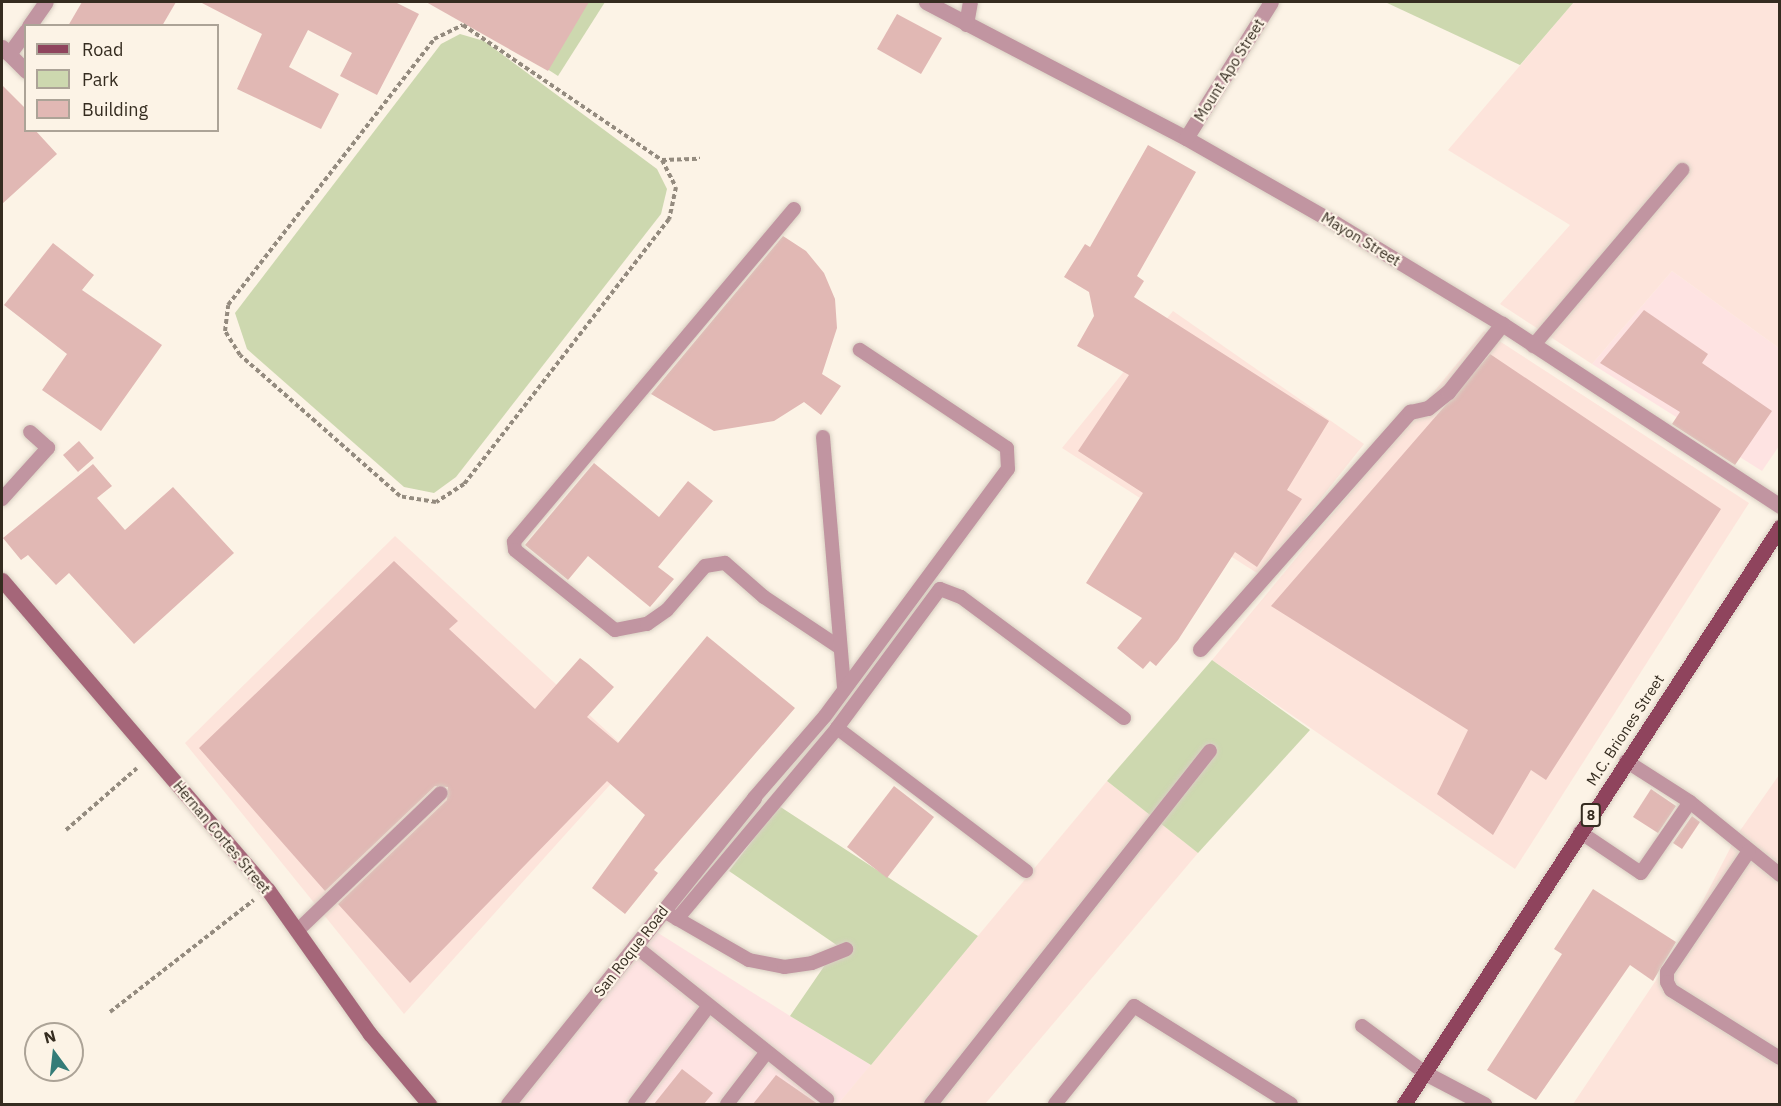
<!DOCTYPE html>
<html>
<head>
<meta charset="utf-8">
<style>
  body { margin:0 }
  #map { position:relative; width:1781px; height:1106px; overflow:hidden; background:#fcf3e6; font-family:"IBM Plex Sans",sans-serif }
  div>[style] { position:absolute }
  .commercial>* { inset:0; background:#fee3e2 }
  .industrial>* { inset:0; background:#fde4db }
  .green>* { inset:0; background:#cdd8af }
  .building>* { inset:0; background:#e1b8b4 }
  .path>* { height:4px; margin-top:-2px; transform-origin:0; background:repeating-linear-gradient(90deg,#948b7f 0 4.5px,transparent 0 7.5px) }
  .roads { filter:drop-shadow(0 0 2px #d8cfc2) drop-shadow(0 0 2px #d8cfc2) }
  .lane>* { height:14px; margin:-7px; padding:0 7px; transform-origin:7px; border-radius:7px; background:#c195a1 }
  .street>* { height:15px; margin:-7.5px; padding:0 7.5px; transform-origin:7.5px; border-radius:7.5px; background:#c195a1 }
  .secondary>* { height:15px; margin:-7.5px; padding:0 7.5px; transform-origin:7.5px; border-radius:7.5px; background:#a56679 }
  .primary>* { height:15px; margin:-7.5px; padding:0 7.5px; transform-origin:7.5px; border-radius:7.5px; background:#8f445d }
  span { translate:-50% -50%; white-space:nowrap; text-align:center; line-height:1.15; -webkit-text-stroke:4.5px #fcf3e6; paint-order:stroke }
  .shield-label span { padding:2px 4px; background:#fcf3e6; border:2px solid; border-radius:4px; -webkit-text-stroke-width:0 }
  .shield-label { font-size:14px; color:#352c20; font-weight:700 }
  .street-label { font-size:15px; color:#352c20 }
  .frame { position:absolute; inset:0; border:3px solid #352c20; pointer-events:none }
  .legend { position:absolute; left:24px; top:24px; width:195px; height:108px; box-sizing:border-box; background:#fcf3e6; border:2px solid #aca397; margin:0; padding:8px 10px; list-style:none; font-size:18px; color:#352c20 }
  .legend li { display:flex; align-items:center; gap:12px; height:30px }
  .legend b { width:30px; border:2px solid #aca397 }
  .north { position:absolute; left:24px; top:1022px; width:60px; height:60px; box-sizing:border-box; background:#fcf3e6; border:2px solid #aca397; border-radius:50%; rotate:345deg; font-size:16px; font-weight:700; line-height:24px; text-align:center; color:#352c20 }
  .north::after { content:''; display:block; margin:auto; width:21px; height:27px; background:#347c78; clip-path:polygon(50% 0,100% 100%,50% 72%,0 100%) }
</style>
</head>
<body>
<div id="map">
  <div class="commercial">
    <i style="clip-path:polygon(1672px 271px,1779px 348px,1779px 446px,1762px 471px,1592px 364px)"></i>
    <i style="clip-path:polygon(655px 931px,790px 1016px,871px 1065px,838px 1104px,517px 1104px)"></i>
  </div>
  <div class="industrial">
    <i style="clip-path:polygon(1574px 2px,1779px 2px,1779px 348px,1672px 271px,1592px 364px,1500px 304px,1570px 225px,1448px 150px)"></i>
    <i style="clip-path:polygon(1173px 311px,1364px 444px,1260px 575px,1062px 448px)"></i>
    <i style="clip-path:polygon(1484px 331px,1749px 503px,1515px 869px,1212px 660px)"></i>
    <i style="clip-path:polygon(395px 536px,635px 757px,404px 1014px,185px 743px)"></i>
    <i style="clip-path:polygon(1779px 775px,1779px 1104px,1573px 1104px,1681px 943px,1737px 835px)"></i>
    <i style="clip-path:polygon(1107px 781px,1198px 853px,985px 1104px,838px 1104px)"></i>
  </div>
  <div class="green">
    <i style="clip-path:polygon(443px 2px,605px 2px,558px 76px)"></i>
    <i style="clip-path:polygon(1385px 2px,1574px 2px,1520px 65px)"></i>
    <i style="clip-path:polygon(460px 34px,484px 41px,657px 169px,667px 189px,661px 214px,456px 477px,434px 493px,404px 487px,247px 349px,235px 313px,441px 44px)"></i>
    <i style="clip-path:polygon(1212px 660px,1310px 730px,1198px 853px,1107px 781px)"></i>
    <i style="clip-path:polygon(779px 806px,978px 936px,871px 1065px,790px 1016px,838px 946px,729px 871px)"></i>
  </div>
  <div class="building">
    <i style="clip-path:polygon(82px 2px,176px 2px,162px 26px,68px 26px)"></i>
    <i style="clip-path:polygon(200px 2px,395px 2px,419px 14px,377px 95px,340px 76px,352px 53px,308px 30px,289px 67px,339px 94px,321px 129px,237px 89px,262px 34px)"></i>
    <i style="clip-path:polygon(426px 2px,589px 2px,548px 71px)"></i>
    <i style="clip-path:polygon(897px 14px,942px 38px,921px 74px,877px 49px)"></i>
    <i style="clip-path:polygon(2px 85px,26px 109px,26px 130px,35px 130px,57px 154px,2px 204px)"></i>
    <i style="clip-path:polygon(1148px 145px,1196px 172px,1137px 276px,1144px 281px,1134px 297px,1329px 421px,1287px 490px,1302px 499px,1257px 567px,1235px 552px,1178px 640px,1156px 666px,1150px 661px,1143px 669px,1117px 648px,1142px 618px,1086px 583px,1143px 493px,1078px 451px,1129px 375px,1077px 346px,1094px 316px,1089px 292px,1064px 277px,1085px 244px,1090px 247px)"></i>
    <i style="clip-path:polygon(783px 236px,806px 251px,824px 273px,835px 299px,837px 328px,822px 374px,841px 386px,821px 415px,804px 402px,774px 421px,714px 431px,651px 394px)"></i>
    <i style="clip-path:polygon(53px 243px,94px 275px,82px 290px,162px 345px,101px 431px,42px 390px,67px 354px,4px 305px)"></i>
    <i style="clip-path:polygon(1644px 310px,1708px 354px,1702px 363px,1772px 411px,1735px 465px,1672px 424px,1680px 412px,1600px 363px)"></i>
    <i style="clip-path:polygon(1490px 354px,1721px 509px,1546px 780px,1531px 770px,1493px 835px,1437px 794px,1468px 730px,1271px 606px)"></i>
    <i style="clip-path:polygon(79px 441px,94px 458px,78px 472px,63px 455px)"></i>
    <i style="clip-path:polygon(594px 463px,659px 517px,688px 481px,713px 501px,658px 567px,674px 579px,650px 607px,588px 556px,568px 580px,525px 545px)"></i>
    <i style="clip-path:polygon(93px 464px,112px 486px,97px 498px,125px 530px,173px 487px,234px 553px,134px 644px,69px 573px,56px 585px,28px 555px,21px 560px,3px 538px)"></i>
    <i style="clip-path:polygon(394px 561px,458px 621px,449px 629px,535px 709px,580px 658px,588px 664px,614px 687px,587px 717px,618px 743px,707px 636px,795px 708px,654px 870px,658px 873px,625px 914px,592px 888px,645px 815px,607px 781px,410px 983px,338px 904px,447px 800px,448px 787px,435px 786px,325px 891px,199px 748px)"></i>
    <i style="clip-path:polygon(894px 786px,934px 817px,887px 878px,847px 847px)"></i>
    <i style="clip-path:polygon(1651px 789px,1676px 806px,1658px 833px,1633px 817px)"></i>
    <i style="clip-path:polygon(1692px 816px,1700px 822px,1682px 849px,1673px 843px)"></i>
    <i style="clip-path:polygon(1593px 889px,1676px 942px,1653px 981px,1630px 965px,1536px 1100px,1487px 1070px,1562px 954px,1554px 949px)"></i>
    <i style="clip-path:polygon(682px 1069px,713px 1093px,704px 1104px,654px 1104px)"></i>
    <i style="clip-path:polygon(776px 1075px,818px 1104px,753px 1104px)"></i>
  </div>
  <div class="path">
    <i style="left:463px;top:25px;width:240px;rotate:34.2deg"></i>
    <i style="left:662px;top:160px;width:30px;rotate:63deg"></i>
    <i style="left:676px;top:187px;width:33px;rotate:102deg"></i>
    <i style="left:669px;top:219px;width:335px;rotate:127.7deg"></i>
    <i style="left:464px;top:484px;width:33px;rotate:147deg"></i>
    <i style="left:436px;top:502px;width:36px;rotate:-171deg"></i>
    <i style="left:400px;top:496px;width:213px;rotate:-138.6deg"></i>
    <i style="left:240px;top:355px;width:28px;rotate:-122deg"></i>
    <i style="left:225px;top:331px;width:26px;rotate:-83deg"></i>
    <i style="left:228px;top:305px;width:336px;rotate:-52.2deg"></i>
    <i style="left:434px;top:39px;width:32px;rotate:-26deg"></i>
    <i style="left:662px;top:160px;width:38px;rotate:-2deg"></i>
    <i style="left:66px;top:830px;width:94px;rotate:-41.1deg"></i>
    <i style="left:110px;top:1012px;width:182px;rotate:-37.9deg"></i>
  </div>
  <div class="roads">
    <div class="lane">
      <i style="left:794px;top:209px;width:435px;rotate:130.1deg"></i>
      <i style="left:514px;top:542px;width:8px;rotate:83deg"></i>
      <i style="left:515px;top:550px;width:128px;rotate:38.7deg"></i>
      <i style="left:615px;top:630px;width:33px;rotate:-11deg"></i>
      <i style="left:647px;top:624px;width:24px;rotate:-35deg"></i>
      <i style="left:667px;top:610px;width:58px;rotate:-49.2deg"></i>
      <i style="left:705px;top:566px;width:20px;rotate:-9deg"></i>
      <i style="left:725px;top:563px;width:52px;rotate:41.1deg"></i>
      <i style="left:764px;top:597px;width:90px;rotate:33.7deg"></i>
      <i style="left:1533px;top:346px;width:231px;rotate:-49.7deg"></i>
      <i style="left:823px;top:437px;width:253px;rotate:85.2deg"></i>
      <i style="left:2px;top:499px;width:69px;rotate:-48deg"></i>
      <i style="left:48px;top:448px;width:24px;rotate:-138deg"></i>
      <i style="left:837px;top:728px;width:237px;rotate:37.1deg"></i>
      <i style="left:1626px;top:761px;width:76px;rotate:32.6deg"></i>
      <i style="left:1690px;top:802px;width:116px;rotate:39deg"></i>
      <i style="left:754px;top:798px;width:108px;rotate:-49.1deg"></i>
      <i style="left:825px;top:716px;width:307px;rotate:-53.5deg"></i>
      <i style="left:1008px;top:469px;width:21px;rotate:-93deg"></i>
      <i style="left:1007px;top:448px;width:177px;rotate:-146.3deg"></i>
      <i style="left:1580px;top:832px;width:73px;rotate:33.9deg"></i>
      <i style="left:1641px;top:873px;width:86px;rotate:-55.4deg"></i>
      <i style="left:1749px;top:851px;width:146px;rotate:124.1deg"></i>
      <i style="left:1667px;top:972px;width:10px;rotate:90deg"></i>
      <i style="left:1667px;top:982px;width:9px;rotate:63deg"></i>
      <i style="left:1671px;top:990px;width:128px;rotate:32deg"></i>
      <i style="left:669px;top:914px;width:92px;rotate:29.9deg"></i>
      <i style="left:749px;top:960px;width:36px;rotate:11deg"></i>
      <i style="left:784px;top:967px;width:28px;rotate:-8deg"></i>
      <i style="left:812px;top:963px;width:37px;rotate:-22deg"></i>
      <i style="left:677px;top:919px;width:249px;rotate:-50deg"></i>
      <i style="left:837px;top:728px;width:173px;rotate:-53.5deg"></i>
      <i style="left:940px;top:589px;width:22px;rotate:21deg"></i>
      <i style="left:961px;top:597px;width:203px;rotate:36.6deg"></i>
      <i style="left:297px;top:931px;width:199px;rotate:-43.8deg"></i>
      <i style="left:635px;top:946px;width:246px;rotate:38.6deg"></i>
      <i style="left:1362px;top:1026px;width:79px;rotate:36.7deg"></i>
      <i style="left:635px;top:1104px;width:120px;rotate:-53.1deg"></i>
      <i style="left:727px;top:1104px;width:64px;rotate:-52.6deg"></i>
      <i style="left:931px;top:1104px;width:450px;rotate:-51.7deg"></i>
      <i style="left:1055px;top:1104px;width:126px;rotate:-51.1deg"></i>
      <i style="left:1134px;top:1006px;width:185px;rotate:32deg"></i>
    </div>
    <div class="street">
      <i style="left:926px;top:2px;width:293px;rotate:27.6deg"></i>
      <i style="left:1186px;top:138px;width:172px;rotate:29.7deg"></i>
      <i style="left:1335px;top:223px;width:195px;rotate:31.2deg"></i>
      <i style="left:1502px;top:324px;width:332px;rotate:33.2deg"></i>
      <i style="left:966px;top:24px;width:22px;rotate:-80deg"></i>
      <i style="left:29px;top:26px;width:29px;rotate:-55deg"></i>
      <i style="left:2px;top:47px;width:34px;rotate:45deg"></i>
      <i style="left:9px;top:54px;width:29px;rotate:-54deg"></i>
      <i style="left:1186px;top:138px;width:160px;rotate:-58deg"></i>
      <i style="left:1200px;top:649px;width:317px;rotate:-48.5deg"></i>
      <i style="left:1410px;top:412px;width:18px;rotate:-13deg"></i>
      <i style="left:1428px;top:408px;width:26px;rotate:-39deg"></i>
      <i style="left:1448px;top:392px;width:87px;rotate:-51.5deg"></i>
      <i style="left:1425px;top:1073px;width:67px;rotate:27.7deg"></i>
      <i style="left:508px;top:1104px;width:393px;rotate:-51.2deg"></i>
    </div>
    <div class="secondary">
      <i style="left:2px;top:580px;width:408px;rotate:49.4deg"></i>
      <i style="left:268px;top:890px;width:176px;rotate:54.7deg"></i>
      <i style="left:370px;top:1034px;width:92px;rotate:49.9deg"></i>
    </div>
    <div class="primary">
      <i style="left:1404px;top:1104px;width:689px;rotate:-56.91deg"></i>
    </div>
  </div>
  <div class="shield-label">
    <span style="left:1591px;top:815px">8</span>
  </div>
  <div class="street-label">
    <span style="left:1229px;top:70px;rotate:-58deg">Mount Apo Street</span>
    <span style="left:1361px;top:239px;rotate:31deg">Mayon Street</span>
    <span style="left:1625px;top:730px;rotate:-57deg">M.C. Briones Street</span>
    <span style="left:222px;top:837px;rotate:50deg">Hernan Cortes Street</span>
    <span style="left:631px;top:951px;rotate:-52deg">San Roque Road</span>
  </div>
  <div class="frame"></div>
  <ul class="legend">
  <li><b style="height:8px;background:#8f445d"></b>Road</li>
  <li><b style="height:16px;background:#cdd8af"></b>Park</li>
  <li><b style="height:16px;background:#e1b8b4"></b>Building</li>
  </ul>
  <div class="north">N</div>
</div>
</body>
</html>
